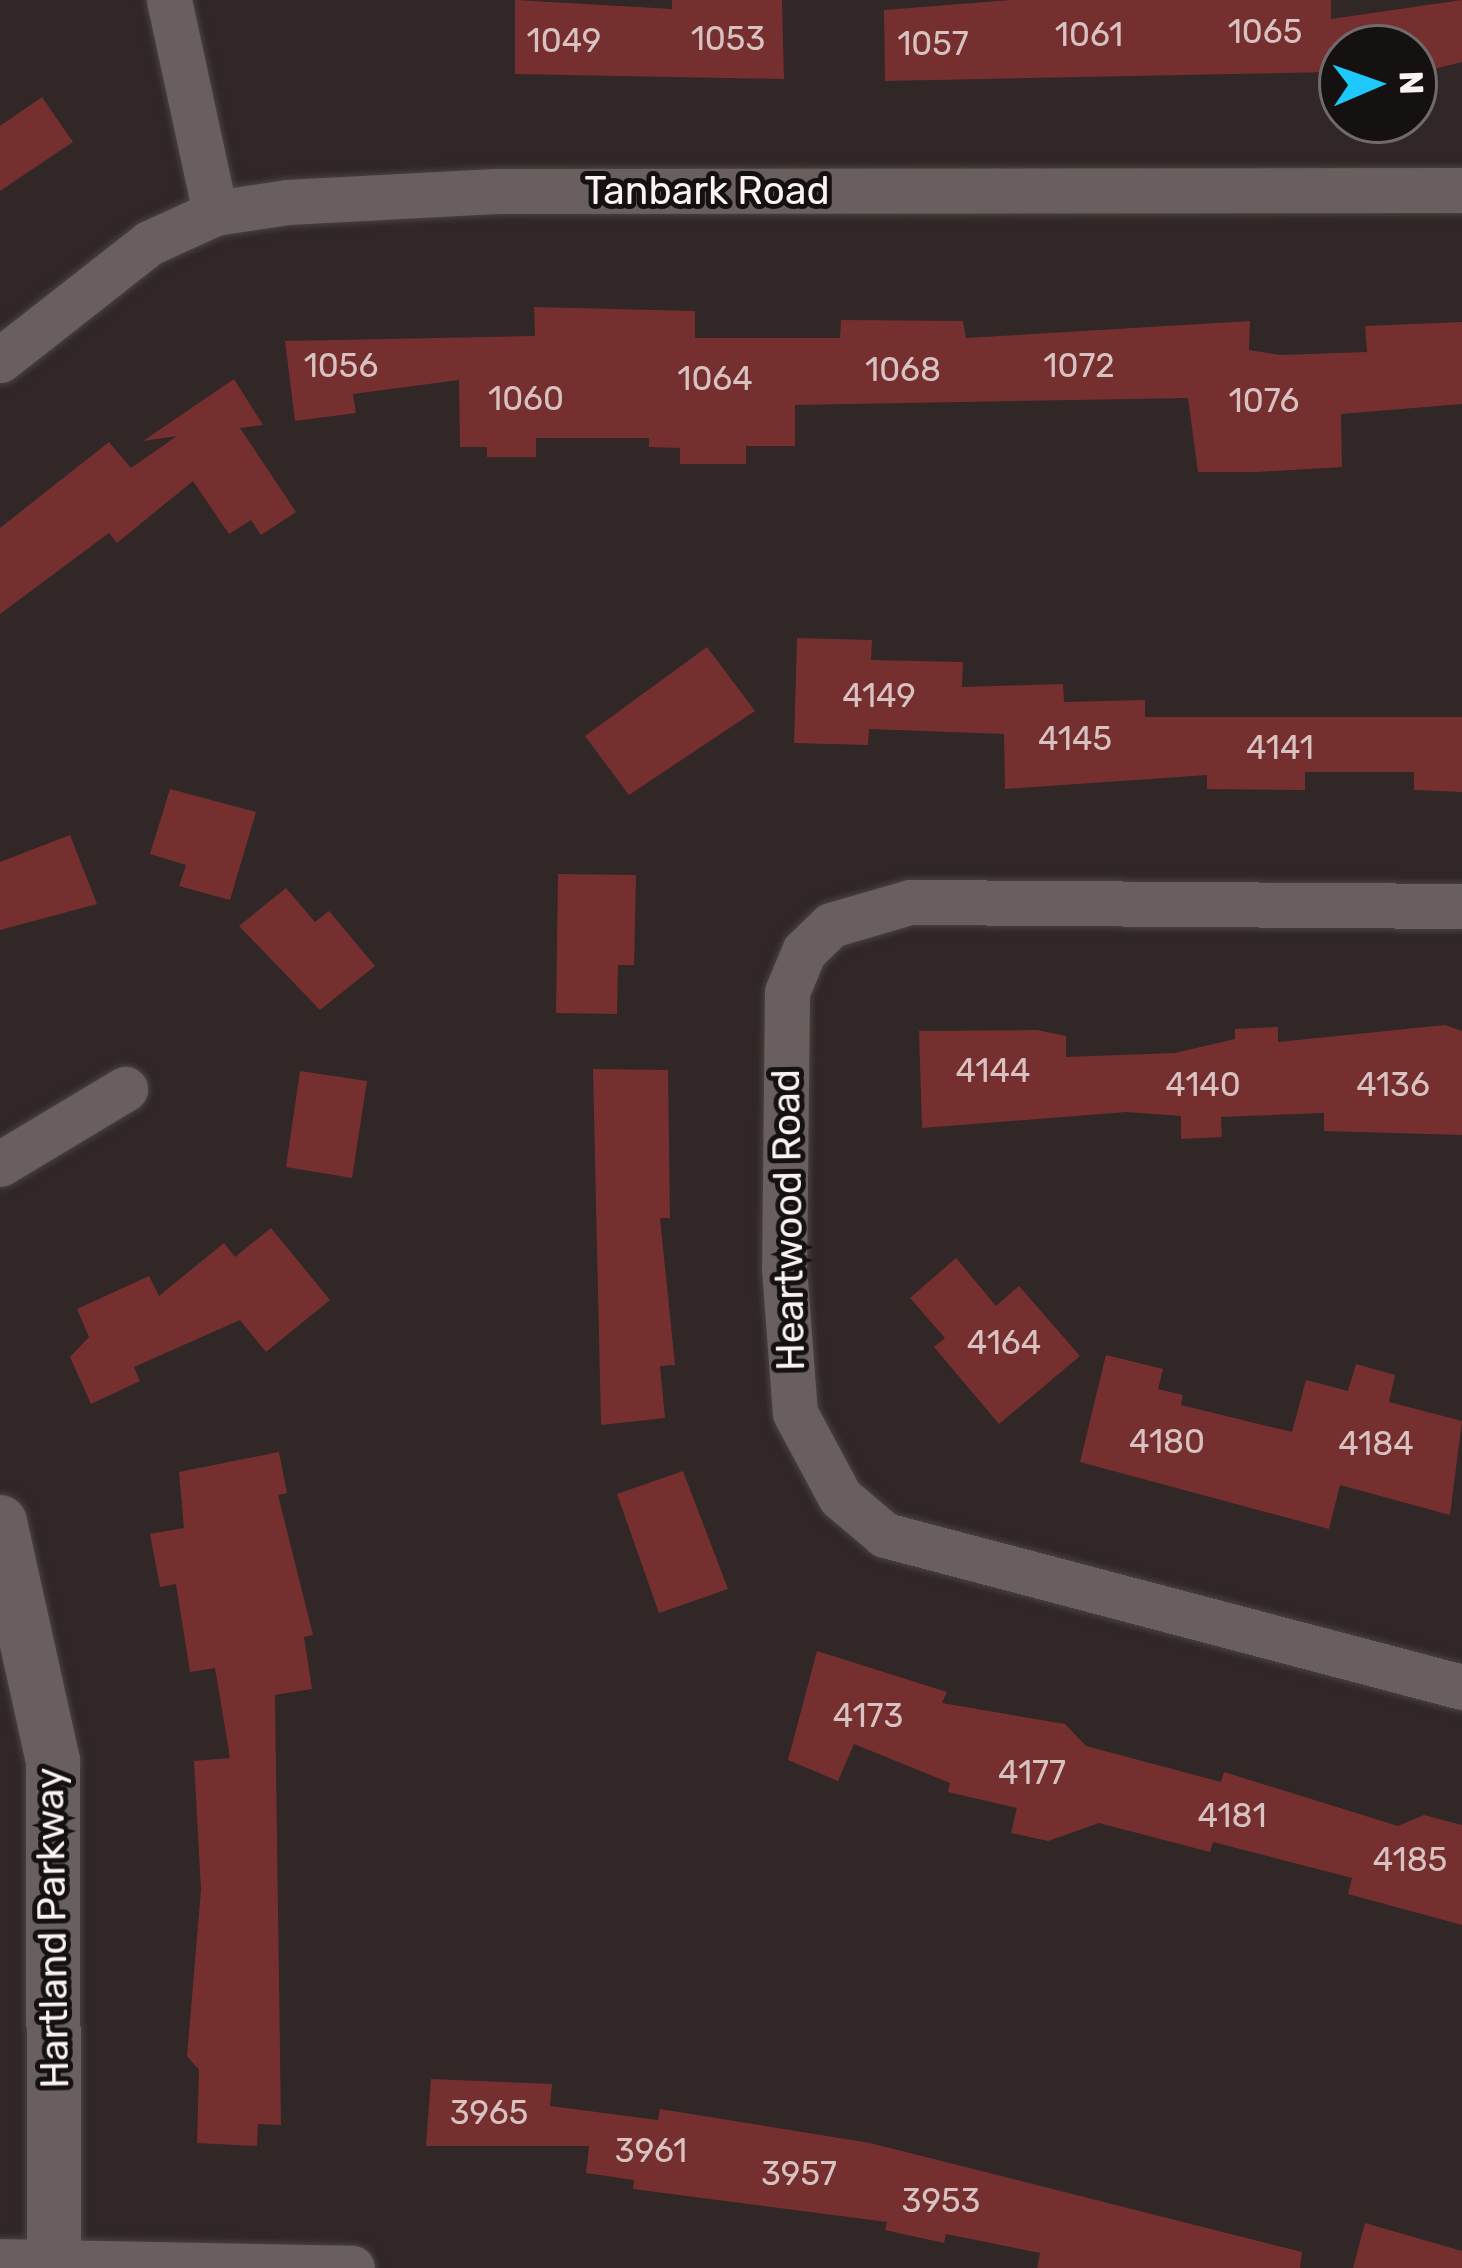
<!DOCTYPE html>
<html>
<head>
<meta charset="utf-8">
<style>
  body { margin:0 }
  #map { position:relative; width:1462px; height:2268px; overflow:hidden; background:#302726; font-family:Rubik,sans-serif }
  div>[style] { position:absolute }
  .building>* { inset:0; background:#762f2f }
  .roads { filter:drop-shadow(0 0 3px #4a4241) drop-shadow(0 0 3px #4a4241) }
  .minor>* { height:45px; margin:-22.5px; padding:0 22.5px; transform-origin:22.5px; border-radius:22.5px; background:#6a5f5f }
  .tertiary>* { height:54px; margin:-27px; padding:0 27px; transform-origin:27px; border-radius:27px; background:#6a5f5f }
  span { translate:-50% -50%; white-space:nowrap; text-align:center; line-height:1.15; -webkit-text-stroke:10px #151111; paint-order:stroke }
  .number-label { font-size:33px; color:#d8c2c1 }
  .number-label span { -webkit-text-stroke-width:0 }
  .street-label { font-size:39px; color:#f9f3f2 }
  .north { position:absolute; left:1318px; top:24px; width:120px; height:120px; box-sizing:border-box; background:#151111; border:3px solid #706b6b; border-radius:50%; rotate:88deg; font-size:33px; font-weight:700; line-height:48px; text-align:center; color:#f9f3f2 }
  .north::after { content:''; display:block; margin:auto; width:42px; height:54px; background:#1dc9fc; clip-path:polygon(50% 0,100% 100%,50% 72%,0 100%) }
</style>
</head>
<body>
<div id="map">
  <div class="building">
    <i style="clip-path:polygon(515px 0,672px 9px,672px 0,782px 0,784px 79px,515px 74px)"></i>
    <i style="clip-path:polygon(1011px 0,1331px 0,1331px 19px,1462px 0,1462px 62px,1414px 74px,1414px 48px,1332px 48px,1332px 72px,885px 81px,884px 10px)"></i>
    <i style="clip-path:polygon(42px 97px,73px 142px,0 191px,0 126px)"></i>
    <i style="clip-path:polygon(534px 307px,695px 311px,695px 338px,840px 338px,841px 320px,963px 321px,966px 338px,1250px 321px,1249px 350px,1280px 355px,1367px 352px,1365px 326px,1462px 322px,1462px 404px,1341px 414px,1342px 467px,1257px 472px,1198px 472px,1188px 398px,795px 405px,795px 446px,746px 446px,746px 464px,680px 464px,680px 448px,649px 447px,649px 438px,536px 438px,536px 457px,487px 457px,487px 447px,460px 447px,459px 380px,353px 394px,356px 413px,295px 421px,285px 341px,535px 336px)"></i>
    <i style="clip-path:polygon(234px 379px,263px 425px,240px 428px,296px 512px,261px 535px,251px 520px,229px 534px,193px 481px,117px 543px,109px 533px,0 614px,0 528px,109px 442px,131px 468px,177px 436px,143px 441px)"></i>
    <i style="clip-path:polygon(797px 638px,872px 640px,871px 660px,963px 662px,962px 687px,1063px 684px,1064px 702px,1145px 700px,1145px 717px,1462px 717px,1462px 792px,1414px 790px,1414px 772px,1305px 772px,1305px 790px,1207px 789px,1207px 775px,1005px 789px,1004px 734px,869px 729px,868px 745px,794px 743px)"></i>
    <i style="clip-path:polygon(707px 647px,755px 711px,629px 795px,585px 736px)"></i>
    <i style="clip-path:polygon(170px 789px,256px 812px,230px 900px,179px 886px,186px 865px,150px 854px)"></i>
    <i style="clip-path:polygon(70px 835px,97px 904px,0 930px,0 862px)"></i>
    <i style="clip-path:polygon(558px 874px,636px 875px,634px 965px,618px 965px,617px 1014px,556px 1013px)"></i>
    <i style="clip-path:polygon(286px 888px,315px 922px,329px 911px,375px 966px,320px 1010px,239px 926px)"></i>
    <i style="clip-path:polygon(1445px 1025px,1462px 1031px,1462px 1135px,1324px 1131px,1324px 1113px,1221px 1117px,1222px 1137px,1181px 1139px,1181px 1116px,1126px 1112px,922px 1128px,919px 1031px,1037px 1030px,1066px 1036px,1066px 1057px,1175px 1053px,1235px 1039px,1235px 1029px,1278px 1027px,1278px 1042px)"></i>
    <i style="clip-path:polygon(593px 1069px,668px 1070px,670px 1218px,660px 1218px,675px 1365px,660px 1366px,665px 1418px,601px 1425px)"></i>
    <i style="clip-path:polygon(300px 1071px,367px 1081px,352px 1178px,286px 1167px)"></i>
    <i style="clip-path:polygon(271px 1228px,330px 1300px,266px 1352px,240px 1320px,134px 1367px,140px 1381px,91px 1404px,70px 1357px,89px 1337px,77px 1309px,149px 1276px,159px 1296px,224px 1243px,235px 1257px)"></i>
    <i style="clip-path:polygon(956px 1258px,996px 1306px,1019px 1286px,1080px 1356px,999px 1424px,934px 1347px,945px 1338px,910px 1298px)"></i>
    <i style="clip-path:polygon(1106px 1355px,1163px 1369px,1158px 1389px,1183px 1395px,1181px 1405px,1292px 1432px,1306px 1380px,1348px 1391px,1356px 1364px,1395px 1375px,1389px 1402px,1462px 1421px,1450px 1515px,1340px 1485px,1329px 1529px,1080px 1462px)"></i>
    <i style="clip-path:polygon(279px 1452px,287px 1493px,278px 1495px,313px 1635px,304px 1637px,312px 1689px,275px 1695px,281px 2125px,258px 2124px,257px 2146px,197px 2143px,199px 2070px,187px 2056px,201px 1890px,194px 1761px,230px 1758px,215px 1668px,190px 1672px,176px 1584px,160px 1587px,150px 1534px,184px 1528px,179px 1472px)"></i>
    <i style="clip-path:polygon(683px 1471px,728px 1589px,659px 1613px,617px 1494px)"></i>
    <i style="clip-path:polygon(817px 1651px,947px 1692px,942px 1703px,1065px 1724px,1086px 1746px,1221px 1782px,1224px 1772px,1398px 1826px,1424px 1815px,1462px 1825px,1462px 1925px,1348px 1894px,1352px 1878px,1213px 1842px,1210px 1852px,1099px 1823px,1048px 1841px,1011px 1833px,1017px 1808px,948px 1792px,950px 1783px,854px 1744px,838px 1781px,788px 1760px)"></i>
    <i style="clip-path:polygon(431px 2079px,552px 2084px,550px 2106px,658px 2120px,660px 2109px,870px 2143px,1302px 2252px,1300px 2268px,1037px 2268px,1040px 2253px,946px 2234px,944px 2243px,885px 2230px,887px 2222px,633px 2189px,634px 2180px,586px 2173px,589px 2146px,426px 2146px)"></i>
    <i style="clip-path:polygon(1365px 2223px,1462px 2251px,1462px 2268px,1353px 2268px)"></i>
  </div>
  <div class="roads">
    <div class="minor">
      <i style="left:169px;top:0;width:218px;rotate:77.8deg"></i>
      <i style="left:0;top:360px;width:189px;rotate:-38.1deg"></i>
      <i style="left:149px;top:243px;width:72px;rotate:-24.4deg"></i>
      <i style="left:215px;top:213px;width:73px;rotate:-8.7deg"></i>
      <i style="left:287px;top:202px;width:209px;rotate:-3deg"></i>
      <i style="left:496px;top:191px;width:966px;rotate:-0.06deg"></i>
      <i style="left:1462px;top:906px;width:552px;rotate:-179.58deg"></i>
      <i style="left:910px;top:902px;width:82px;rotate:163.8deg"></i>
      <i style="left:831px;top:925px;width:37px;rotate:136deg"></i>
      <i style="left:804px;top:951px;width:44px;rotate:112.5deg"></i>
      <i style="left:787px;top:992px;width:276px;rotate:90.6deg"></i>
      <i style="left:784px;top:1268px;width:145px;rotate:85.7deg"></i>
      <i style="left:795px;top:1413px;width:95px;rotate:61.8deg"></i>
      <i style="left:840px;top:1497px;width:59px;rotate:40.2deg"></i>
      <i style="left:885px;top:1535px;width:597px;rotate:14.76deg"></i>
      <i style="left:0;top:1164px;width:146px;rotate:-31deg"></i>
      <i style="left:0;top:2261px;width:352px;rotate:1.1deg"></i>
    </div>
    <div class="tertiary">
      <i style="left:0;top:1522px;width:245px;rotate:77.5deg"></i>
      <i style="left:53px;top:1761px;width:507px;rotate:89.89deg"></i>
    </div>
  </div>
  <div class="number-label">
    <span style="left:1265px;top:32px">1065</span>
    <span style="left:1089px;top:35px">1061</span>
    <span style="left:728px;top:39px">1053</span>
    <span style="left:564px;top:41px">1049</span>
    <span style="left:933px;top:44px">1057</span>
    <span style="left:341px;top:366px">1056</span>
    <span style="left:1079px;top:366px">1072</span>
    <span style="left:903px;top:370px">1068</span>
    <span style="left:715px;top:379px">1064</span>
    <span style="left:526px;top:399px">1060</span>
    <span style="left:1264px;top:401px">1076</span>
    <span style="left:879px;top:696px">4149</span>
    <span style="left:1075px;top:739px">4145</span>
    <span style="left:1280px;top:748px">4141</span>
    <span style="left:993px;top:1071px">4144</span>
    <span style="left:1203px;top:1085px">4140</span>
    <span style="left:1393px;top:1085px">4136</span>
    <span style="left:1004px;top:1343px">4164</span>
    <span style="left:1167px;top:1442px">4180</span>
    <span style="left:1376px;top:1444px">4184</span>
    <span style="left:868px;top:1716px">4173</span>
    <span style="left:1032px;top:1773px">4177</span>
    <span style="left:1232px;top:1816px">4181</span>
    <span style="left:1410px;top:1860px">4185</span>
    <span style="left:489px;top:2113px">3965</span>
    <span style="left:651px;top:2151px">3961</span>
    <span style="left:799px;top:2174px">3957</span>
    <span style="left:941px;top:2201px">3953</span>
  </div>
  <div class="street-label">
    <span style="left:707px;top:191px">Tanbark Road</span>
    <span style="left:789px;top:1220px;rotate:-91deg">Heartwood Road</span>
    <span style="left:53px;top:1928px;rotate:-91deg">Hartland Parkway</span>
  </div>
  <div class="north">N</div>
</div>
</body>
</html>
